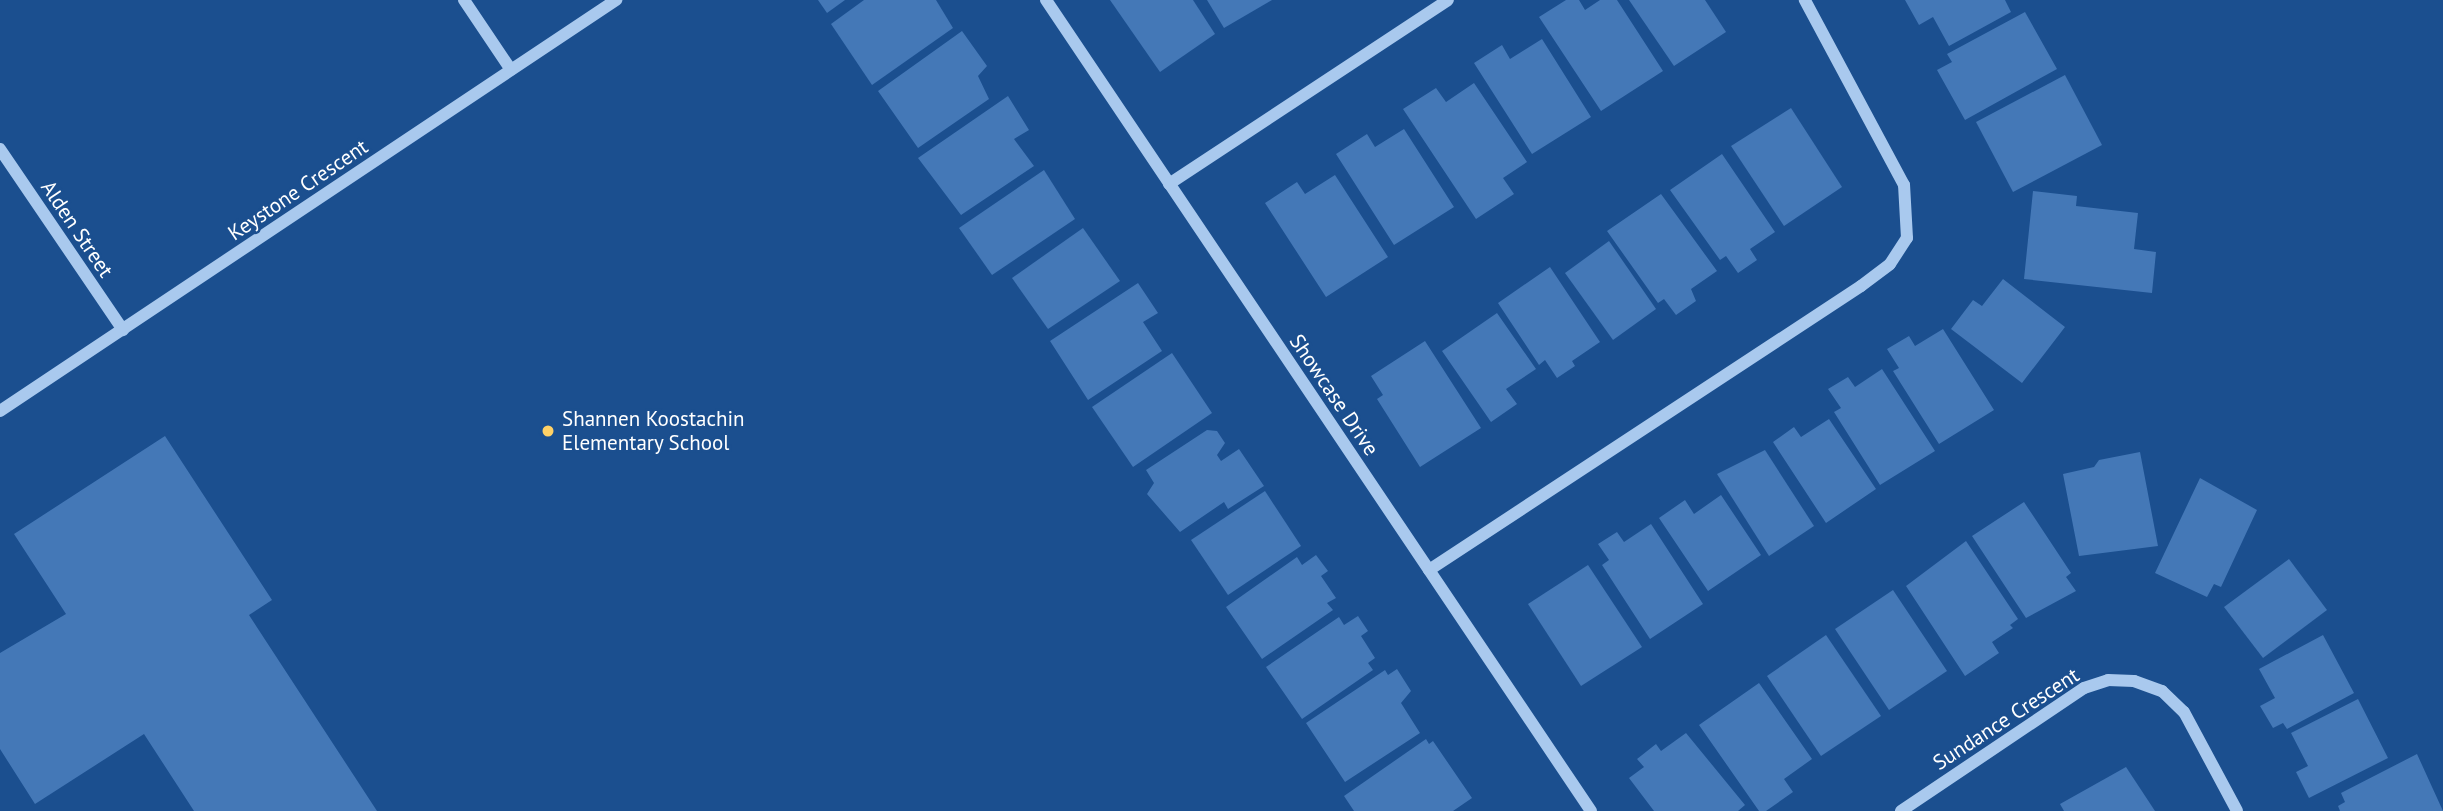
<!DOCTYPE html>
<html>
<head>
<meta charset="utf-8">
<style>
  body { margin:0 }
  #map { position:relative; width:2443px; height:811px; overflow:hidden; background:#1b4f8f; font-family:"PT Sans",sans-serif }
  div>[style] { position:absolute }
  .building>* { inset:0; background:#4478b7 }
  .minor>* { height:12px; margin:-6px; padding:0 6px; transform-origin:6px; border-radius:6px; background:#a9c9ee }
  .dots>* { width:19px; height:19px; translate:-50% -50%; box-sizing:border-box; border:4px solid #1b4f8f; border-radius:50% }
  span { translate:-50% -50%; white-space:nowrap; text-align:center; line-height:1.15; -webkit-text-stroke:5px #1b4f8f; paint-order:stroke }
  .street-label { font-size:21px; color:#fff }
  .poi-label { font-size:21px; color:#fff }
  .left { translate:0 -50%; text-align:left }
</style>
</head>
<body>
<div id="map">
  <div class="building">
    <i style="clip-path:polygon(818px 0,845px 0,827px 13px)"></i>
    <i style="clip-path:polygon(864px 0,936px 0,953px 28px,872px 85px,831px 24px)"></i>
    <i style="clip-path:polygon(1110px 0,1193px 0,1215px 34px,1160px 72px)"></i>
    <i style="clip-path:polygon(1207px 0,1272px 0,1224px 28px)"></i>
    <i style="clip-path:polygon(1566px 0,1579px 0,1585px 10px,1600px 0,1617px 0,1663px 71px,1601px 111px,1539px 17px)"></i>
    <i style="clip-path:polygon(1629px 0,1705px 0,1726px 32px,1674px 66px)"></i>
    <i style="clip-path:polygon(1905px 0,2005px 0,2011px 12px,1949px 46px,1933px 17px,1919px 25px)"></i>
    <i style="clip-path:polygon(2025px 12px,2057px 69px,1965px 120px,1937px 70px,1952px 62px,1947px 54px)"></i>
    <i style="clip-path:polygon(962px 31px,987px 66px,978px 76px,989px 99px,918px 148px,878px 91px)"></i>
    <i style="clip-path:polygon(1542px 39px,1591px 117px,1532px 154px,1474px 63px,1502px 45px,1510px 59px)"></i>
    <i style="clip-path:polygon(2065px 75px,2102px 145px,2013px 192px,1976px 122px)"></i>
    <i style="clip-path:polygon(1474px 83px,1527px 162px,1503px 178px,1514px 194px,1476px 219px,1403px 109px,1436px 88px,1446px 102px)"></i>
    <i style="clip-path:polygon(1008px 96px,1029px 130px,1014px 139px,1034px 166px,961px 215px,918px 158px)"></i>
    <i style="clip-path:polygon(1791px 108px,1842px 187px,1784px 226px,1731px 146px)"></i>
    <i style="clip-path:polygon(1404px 129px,1454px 207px,1394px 245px,1336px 154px,1367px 134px,1375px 147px)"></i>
    <i style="clip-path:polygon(1722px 154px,1775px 232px,1750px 249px,1757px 260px,1738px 273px,1726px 256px,1720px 260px,1670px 190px)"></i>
    <i style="clip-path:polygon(1044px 170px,1075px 219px,992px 275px,959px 228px)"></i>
    <i style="clip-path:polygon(1335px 175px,1388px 257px,1326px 297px,1265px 203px,1297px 182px,1305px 194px)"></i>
    <i style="clip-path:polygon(2033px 191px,2077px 196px,2076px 206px,2138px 213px,2134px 249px,2156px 252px,2152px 293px,2024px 279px)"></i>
    <i style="clip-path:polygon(1661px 194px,1717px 271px,1691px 289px,1696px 301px,1676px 315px,1664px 299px,1658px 303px,1607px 231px)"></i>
    <i style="clip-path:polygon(1083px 228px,1120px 281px,1048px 329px,1012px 278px)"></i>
    <i style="clip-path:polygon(1609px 241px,1656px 309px,1613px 340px,1565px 273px)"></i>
    <i style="clip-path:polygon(1550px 267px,1600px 342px,1572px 361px,1575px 366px,1557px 378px,1545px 360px,1539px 365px,1498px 303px)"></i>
    <i style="clip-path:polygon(2003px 279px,2065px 327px,2022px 383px,1951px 329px,1973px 300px,1982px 306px)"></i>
    <i style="clip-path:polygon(1138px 283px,1158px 313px,1143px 322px,1162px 351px,1088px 400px,1050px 341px)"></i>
    <i style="clip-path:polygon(1497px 313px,1536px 369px,1506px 389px,1517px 404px,1491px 422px,1442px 351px)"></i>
    <i style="clip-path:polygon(1943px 329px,1994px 410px,1939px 444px,1893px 371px,1899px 368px,1887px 349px,1909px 336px,1915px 346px)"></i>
    <i style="clip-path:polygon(1425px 341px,1481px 428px,1420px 467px,1377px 399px,1383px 395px,1371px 376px)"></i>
    <i style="clip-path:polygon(1172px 353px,1212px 413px,1133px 467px,1092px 407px)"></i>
    <i style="clip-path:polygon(1882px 369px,1935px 451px,1880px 485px,1834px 412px,1841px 408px,1828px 389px,1848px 377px,1855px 387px)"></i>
    <i style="clip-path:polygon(1829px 419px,1876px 489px,1826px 523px,1773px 442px,1794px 427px,1801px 437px)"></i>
    <i style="clip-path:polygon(1207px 430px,1217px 431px,1225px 443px,1217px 455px,1221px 461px,1239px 449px,1264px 486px,1228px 509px,1224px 502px,1180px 532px,1147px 494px,1154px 483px,1146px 470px)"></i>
    <i style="clip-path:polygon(165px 436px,272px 600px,249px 615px,377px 811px,194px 811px,144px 734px,35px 804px,0 749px,0 653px,66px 614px,14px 534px)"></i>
    <i style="clip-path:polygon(1765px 450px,1814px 526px,1769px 556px,1717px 474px)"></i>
    <i style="clip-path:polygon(2140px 452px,2158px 546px,2079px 556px,2063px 474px,2094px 467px,2099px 460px)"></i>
    <i style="clip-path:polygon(2200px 478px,2257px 510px,2221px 587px,2214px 584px,2207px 597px,2155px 573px)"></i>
    <i style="clip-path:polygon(1265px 491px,1301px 546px,1228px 595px,1191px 540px)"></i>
    <i style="clip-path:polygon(1721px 495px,1761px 555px,1708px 591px,1659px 518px,1685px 500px,1694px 514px)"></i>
    <i style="clip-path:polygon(2024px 502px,2071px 573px,2066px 577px,2076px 591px,2026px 618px,1972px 536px)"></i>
    <i style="clip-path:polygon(1651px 524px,1703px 604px,1650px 639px,1602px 565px,1609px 560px,1598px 544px,1617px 532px,1624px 542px)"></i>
    <i style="clip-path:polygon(1966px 541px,2018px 619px,2010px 625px,2013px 628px,1992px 642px,1999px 653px,1965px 676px,1906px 586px)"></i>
    <i style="clip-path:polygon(1316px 555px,1328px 571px,1321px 576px,1336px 598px,1327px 603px,1333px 610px,1262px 659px,1226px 607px,1297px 557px,1302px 565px)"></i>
    <i style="clip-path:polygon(2289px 559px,2327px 610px,2263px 658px,2224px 607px)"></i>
    <i style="clip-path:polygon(1588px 565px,1642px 647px,1581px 686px,1528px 604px)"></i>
    <i style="clip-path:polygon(1893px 590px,1947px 671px,1889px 710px,1835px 629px)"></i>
    <i style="clip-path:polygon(1358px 616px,1368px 631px,1361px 636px,1375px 658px,1368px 663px,1373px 670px,1302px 719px,1266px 667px,1339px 617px,1344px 625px)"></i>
    <i style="clip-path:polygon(1826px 635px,1881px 716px,1821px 756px,1767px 676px)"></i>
    <i style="clip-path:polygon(2323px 635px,2354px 693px,2287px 729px,2283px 723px,2273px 728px,2260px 706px,2275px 698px,2259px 669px)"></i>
    <i style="clip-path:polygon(1397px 669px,1411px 691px,1401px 703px,1420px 733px,1345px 782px,1306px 723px,1385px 670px,1388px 675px)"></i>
    <i style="clip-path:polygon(1759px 683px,1812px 759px,1784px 779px,1793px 792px,1766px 811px,1759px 811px,1699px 725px)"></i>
    <i style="clip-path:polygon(2358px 699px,2388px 758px,2309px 798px,2296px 772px,2308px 766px,2291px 733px)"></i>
    <i style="clip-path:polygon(1686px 733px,1745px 805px,1738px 811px,1654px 811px,1629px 778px,1644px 767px,1637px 759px,1656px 744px,1661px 751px)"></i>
    <i style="clip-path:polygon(1426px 739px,1429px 744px,1433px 741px,1472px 798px,1453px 811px,1354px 811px,1344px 796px)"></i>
    <i style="clip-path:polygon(2417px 754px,2443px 811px,2340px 811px,2338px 806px,2345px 802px,2341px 793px)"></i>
    <i style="clip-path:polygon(2126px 767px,2155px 811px,2064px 811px,2060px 804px)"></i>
  </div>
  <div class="minor">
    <i style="left:464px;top:0;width:84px;rotate:56.1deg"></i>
    <i style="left:1046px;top:0;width:977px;rotate:56.1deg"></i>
    <i style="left:0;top:149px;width:219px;rotate:55.8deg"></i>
    <i style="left:1169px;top:184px;width:334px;rotate:-33.4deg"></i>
    <i style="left:0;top:411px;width:741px;rotate:-33.71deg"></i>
    <i style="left:1429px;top:570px;width:517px;rotate:-33.32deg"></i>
    <i style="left:1861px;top:286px;width:36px;rotate:-37deg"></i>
    <i style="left:1890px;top:264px;width:31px;rotate:-57deg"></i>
    <i style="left:1907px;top:238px;width:53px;rotate:-93.2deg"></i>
    <i style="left:1904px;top:185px;width:210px;rotate:-118.2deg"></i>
    <i style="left:1901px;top:811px;width:220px;rotate:-33.9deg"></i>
    <i style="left:2084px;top:688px;width:25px;rotate:-18deg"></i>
    <i style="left:2108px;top:680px;width:26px;rotate:2deg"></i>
    <i style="left:2134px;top:681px;width:30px;rotate:20deg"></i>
    <i style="left:2162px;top:691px;width:30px;rotate:44deg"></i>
    <i style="left:2184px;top:712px;width:112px;rotate:61.8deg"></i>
  </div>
  <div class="dots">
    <i style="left:548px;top:431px;background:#ffd166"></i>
  </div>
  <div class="street-label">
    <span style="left:298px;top:190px;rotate:-34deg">Keystone Crescent</span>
    <span style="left:77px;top:229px;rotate:56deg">Alden Street</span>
    <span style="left:1334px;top:395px;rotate:56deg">Showcase Drive</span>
    <span style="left:2006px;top:719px;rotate:-33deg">Sundance Crescent</span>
  </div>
  <div class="poi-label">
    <span class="left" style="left:562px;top:431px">Shannen Koostachin<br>Elementary School</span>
  </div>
</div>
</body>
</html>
